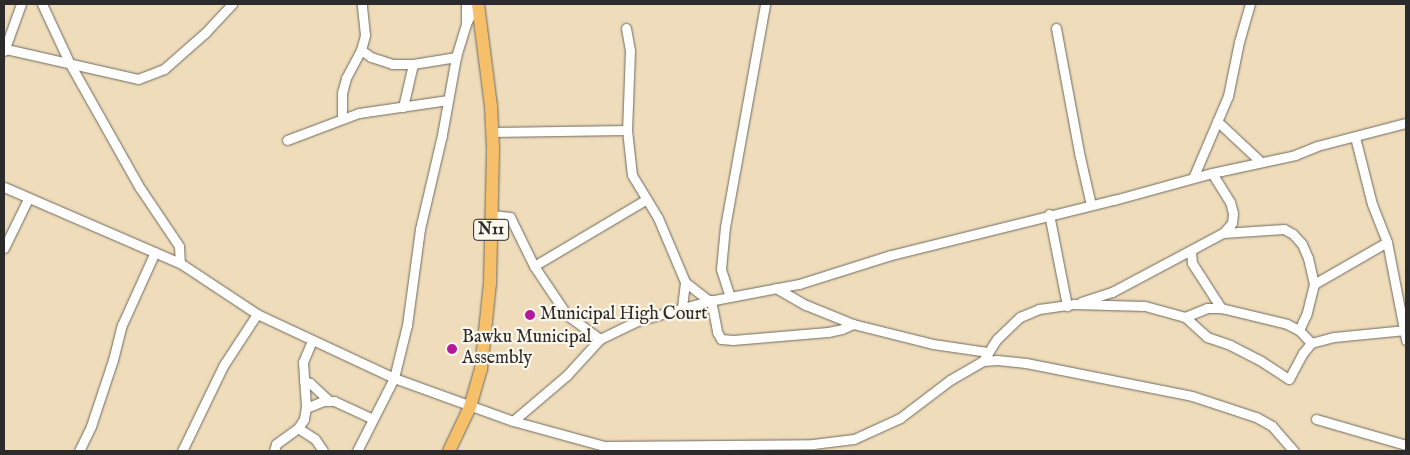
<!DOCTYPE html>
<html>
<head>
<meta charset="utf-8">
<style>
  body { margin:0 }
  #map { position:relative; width:1410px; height:455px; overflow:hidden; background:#eedcba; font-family:"IM FELL English",serif }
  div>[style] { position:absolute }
  .roads { filter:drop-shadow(0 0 1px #6f695d) drop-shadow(0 0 1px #6f695d) }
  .minor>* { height:9px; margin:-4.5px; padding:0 4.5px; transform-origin:4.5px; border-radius:4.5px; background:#fff }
  .highway>* { height:12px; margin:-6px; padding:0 6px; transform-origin:6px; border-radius:6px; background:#f6c06b }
  .dots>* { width:14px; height:14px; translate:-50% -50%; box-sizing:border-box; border:2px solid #fbf7ec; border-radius:50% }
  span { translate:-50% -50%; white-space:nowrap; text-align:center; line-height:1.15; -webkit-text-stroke:4.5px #fbf7ec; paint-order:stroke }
  .shield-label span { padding:1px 4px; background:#fbf7ec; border:1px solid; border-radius:4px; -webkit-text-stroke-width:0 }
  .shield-label { font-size:16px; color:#2b2b2b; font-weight:700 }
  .poi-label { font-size:18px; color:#2b2b2b }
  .left { translate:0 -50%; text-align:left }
  .frame { position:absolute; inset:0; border:5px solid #2b2b2b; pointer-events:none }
</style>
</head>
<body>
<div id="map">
  <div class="roads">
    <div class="minor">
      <i style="left:42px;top:4px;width:66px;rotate:65deg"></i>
      <i style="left:70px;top:64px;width:142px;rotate:60.6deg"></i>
      <i style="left:140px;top:188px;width:70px;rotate:56.1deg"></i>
      <i style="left:179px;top:246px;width:17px;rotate:87deg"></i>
      <i style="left:466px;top:4px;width:17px;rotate:90deg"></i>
      <i style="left:476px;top:4px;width:22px;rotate:117deg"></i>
      <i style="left:466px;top:24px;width:34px;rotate:107deg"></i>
      <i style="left:456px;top:57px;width:79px;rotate:100.2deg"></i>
      <i style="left:442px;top:135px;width:97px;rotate:103.2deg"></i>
      <i style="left:420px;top:229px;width:97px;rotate:97.7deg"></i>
      <i style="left:407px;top:325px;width:55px;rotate:103.8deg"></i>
      <i style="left:394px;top:378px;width:127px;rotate:19.9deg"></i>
      <i style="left:513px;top:421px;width:71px;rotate:-40.4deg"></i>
      <i style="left:567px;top:375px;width:49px;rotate:-47.5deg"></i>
      <i style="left:600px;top:339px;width:41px;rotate:-25.9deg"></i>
      <i style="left:637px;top:321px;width:75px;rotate:-15.5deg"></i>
      <i style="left:709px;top:301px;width:92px;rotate:-10.7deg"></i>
      <i style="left:799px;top:284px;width:96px;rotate:-17.5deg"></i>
      <i style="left:891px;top:255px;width:230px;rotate:-13.9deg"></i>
      <i style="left:1114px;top:200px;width:102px;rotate:-15.4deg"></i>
      <i style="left:1212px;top:173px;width:85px;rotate:-12.2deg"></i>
      <i style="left:1295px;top:155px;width:24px;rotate:-22deg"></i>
      <i style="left:1317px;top:146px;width:92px;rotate:-14.5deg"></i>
      <i style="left:626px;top:28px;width:22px;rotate:80deg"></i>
      <i style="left:630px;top:50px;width:80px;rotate:92.1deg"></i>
      <i style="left:627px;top:130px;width:45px;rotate:83.7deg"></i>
      <i style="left:632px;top:175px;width:50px;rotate:58.8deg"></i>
      <i style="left:658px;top:218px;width:69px;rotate:67.1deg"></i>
      <i style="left:1056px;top:28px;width:131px;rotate:79.5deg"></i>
      <i style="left:1080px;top:157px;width:49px;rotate:77.1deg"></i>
      <i style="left:6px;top:49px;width:135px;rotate:12.8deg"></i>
      <i style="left:138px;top:79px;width:28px;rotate:-21deg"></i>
      <i style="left:164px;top:69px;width:55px;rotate:-41.3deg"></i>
      <i style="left:205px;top:33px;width:40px;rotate:-47deg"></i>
      <i style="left:361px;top:50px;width:12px;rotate:35deg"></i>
      <i style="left:371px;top:57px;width:22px;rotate:18deg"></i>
      <i style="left:392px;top:64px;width:21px"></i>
      <i style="left:413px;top:64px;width:44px;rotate:-9.2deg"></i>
      <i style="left:4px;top:51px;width:50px;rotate:-70.1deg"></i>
      <i style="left:403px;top:107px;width:44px;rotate:-76.9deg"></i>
      <i style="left:342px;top:119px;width:26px;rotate:-90deg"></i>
      <i style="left:342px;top:93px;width:16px;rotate:-75deg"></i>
      <i style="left:346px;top:78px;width:32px;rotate:-62deg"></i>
      <i style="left:361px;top:50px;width:16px;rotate:-75deg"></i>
      <i style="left:365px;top:35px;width:31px;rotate:-96deg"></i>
      <i style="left:1217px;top:121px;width:60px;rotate:43deg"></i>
      <i style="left:492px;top:132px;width:135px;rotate:-0.8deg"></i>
      <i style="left:1355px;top:137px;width:69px;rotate:75.8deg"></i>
      <i style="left:1372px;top:204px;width:41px;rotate:68.5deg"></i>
      <i style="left:1387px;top:242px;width:100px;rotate:79deg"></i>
      <i style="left:287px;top:140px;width:77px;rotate:-20.6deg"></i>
      <i style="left:359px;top:113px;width:90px;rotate:-8.3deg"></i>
      <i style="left:1193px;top:178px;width:89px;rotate:-66.9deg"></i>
      <i style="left:1228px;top:96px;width:55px;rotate:-78.5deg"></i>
      <i style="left:1239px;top:42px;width:40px;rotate:-74deg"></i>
      <i style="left:4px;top:187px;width:192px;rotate:23.4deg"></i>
      <i style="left:180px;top:263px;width:92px;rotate:33.5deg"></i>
      <i style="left:257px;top:314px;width:151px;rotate:25deg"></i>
      <i style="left:394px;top:378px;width:82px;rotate:116.9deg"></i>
      <i style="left:1049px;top:214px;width:94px;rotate:78.9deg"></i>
      <i style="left:492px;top:215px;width:18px;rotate:6deg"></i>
      <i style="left:510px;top:217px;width:55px;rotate:63.9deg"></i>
      <i style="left:534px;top:266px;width:59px;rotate:56deg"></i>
      <i style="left:567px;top:315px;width:41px;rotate:36deg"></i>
      <i style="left:1223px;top:233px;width:61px;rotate:-3.8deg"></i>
      <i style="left:1284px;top:229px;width:10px;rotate:29deg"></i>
      <i style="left:1293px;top:234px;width:13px;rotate:48deg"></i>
      <i style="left:1302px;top:244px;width:15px;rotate:67deg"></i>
      <i style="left:1308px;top:258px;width:27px;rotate:77deg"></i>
      <i style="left:1314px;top:284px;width:32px;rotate:104deg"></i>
      <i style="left:1306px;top:315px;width:17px;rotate:115deg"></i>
      <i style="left:4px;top:248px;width:55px;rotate:-63.9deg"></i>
      <i style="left:1191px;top:250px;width:13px;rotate:86deg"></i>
      <i style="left:1192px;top:263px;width:54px;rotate:57.2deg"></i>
      <i style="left:534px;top:266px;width:131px;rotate:-30.7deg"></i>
      <i style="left:1314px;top:284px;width:84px;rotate:-29.9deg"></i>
      <i style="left:776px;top:288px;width:34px;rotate:30deg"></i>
      <i style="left:806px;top:305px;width:51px;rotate:22deg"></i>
      <i style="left:853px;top:324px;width:82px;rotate:14deg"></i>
      <i style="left:933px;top:344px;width:56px;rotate:8.3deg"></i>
      <i style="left:730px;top:297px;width:29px;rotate:-108deg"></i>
      <i style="left:721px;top:269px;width:42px;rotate:-84.6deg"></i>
      <i style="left:725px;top:227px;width:227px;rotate:-79.8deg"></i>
      <i style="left:711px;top:300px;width:33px;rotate:79deg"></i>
      <i style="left:717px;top:332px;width:8px;rotate:60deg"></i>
      <i style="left:721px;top:339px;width:12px;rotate:5deg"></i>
      <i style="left:733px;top:340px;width:95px;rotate:-4.8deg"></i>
      <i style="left:828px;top:332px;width:14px;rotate:-12deg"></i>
      <i style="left:842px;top:329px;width:12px;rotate:-24deg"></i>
      <i style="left:1081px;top:302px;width:33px;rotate:-18deg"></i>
      <i style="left:1112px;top:292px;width:126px;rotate:-28deg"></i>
      <i style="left:1223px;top:233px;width:13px;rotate:-48deg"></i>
      <i style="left:1232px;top:223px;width:10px;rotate:-84deg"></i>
      <i style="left:1233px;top:213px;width:11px;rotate:-105deg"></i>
      <i style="left:1230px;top:202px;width:34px;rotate:-122deg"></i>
      <i style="left:682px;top:307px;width:25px;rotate:-83deg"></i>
      <i style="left:685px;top:282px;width:31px;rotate:38deg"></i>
      <i style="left:1185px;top:317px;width:24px;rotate:-22deg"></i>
      <i style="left:1207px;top:308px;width:14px"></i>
      <i style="left:1221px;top:308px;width:68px;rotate:13.6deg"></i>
      <i style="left:1287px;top:324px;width:13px;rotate:27deg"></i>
      <i style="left:1299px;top:330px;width:18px;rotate:47deg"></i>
      <i style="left:983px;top:361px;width:26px;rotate:-58deg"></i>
      <i style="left:997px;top:339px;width:32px;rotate:-44deg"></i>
      <i style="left:1020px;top:317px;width:21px;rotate:-23deg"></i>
      <i style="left:1039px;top:309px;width:35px;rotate:-8deg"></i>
      <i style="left:1074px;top:304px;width:71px;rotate:1.6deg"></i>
      <i style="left:1145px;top:306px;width:41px;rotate:15.4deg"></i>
      <i style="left:1185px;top:317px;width:30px;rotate:42deg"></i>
      <i style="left:1207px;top:337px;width:24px;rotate:19deg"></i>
      <i style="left:1230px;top:345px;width:35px;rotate:27deg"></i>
      <i style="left:1261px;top:361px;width:33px;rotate:33deg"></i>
      <i style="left:1289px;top:379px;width:30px;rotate:-62deg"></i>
      <i style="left:1303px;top:353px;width:13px;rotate:-51deg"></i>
      <i style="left:1311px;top:343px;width:24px;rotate:-15deg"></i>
      <i style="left:1334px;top:337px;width:72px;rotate:-5.6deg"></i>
      <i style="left:304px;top:381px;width:6px;rotate:18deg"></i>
      <i style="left:310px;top:383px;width:26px;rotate:43deg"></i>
      <i style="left:306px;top:408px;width:18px;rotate:-22deg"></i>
      <i style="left:323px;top:401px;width:11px"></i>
      <i style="left:334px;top:401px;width:43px;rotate:24.8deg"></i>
      <i style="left:1316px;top:419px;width:94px;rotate:16.1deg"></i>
      <i style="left:513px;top:421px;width:94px;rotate:15.4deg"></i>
      <i style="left:604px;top:446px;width:209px;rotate:-0.5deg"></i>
      <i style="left:813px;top:444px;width:41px;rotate:-7deg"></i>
      <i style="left:854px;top:439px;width:51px;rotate:-24.5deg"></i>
      <i style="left:900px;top:418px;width:63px;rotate:-37.2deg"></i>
      <i style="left:950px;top:380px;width:38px;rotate:-30deg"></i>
      <i style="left:983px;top:361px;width:14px;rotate:-4deg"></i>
      <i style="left:997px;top:360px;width:29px;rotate:6deg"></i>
      <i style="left:1026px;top:363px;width:169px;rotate:11.2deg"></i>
      <i style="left:1192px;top:396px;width:67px;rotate:18.2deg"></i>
      <i style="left:1256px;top:417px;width:18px;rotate:29deg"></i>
      <i style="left:1272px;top:426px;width:33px;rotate:49deg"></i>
      <i style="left:298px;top:428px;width:20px;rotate:33deg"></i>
      <i style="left:315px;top:439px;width:14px;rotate:56deg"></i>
      <i style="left:79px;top:451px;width:28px;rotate:-64deg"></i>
      <i style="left:91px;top:426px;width:70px;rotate:-71.6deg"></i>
      <i style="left:113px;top:360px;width:36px;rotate:-76deg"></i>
      <i style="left:122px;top:325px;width:80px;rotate:-65.7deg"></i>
      <i style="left:182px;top:451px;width:94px;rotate:-64.2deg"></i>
      <i style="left:223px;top:366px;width:62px;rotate:-56.8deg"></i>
      <i style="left:274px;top:451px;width:7px;rotate:-74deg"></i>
      <i style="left:276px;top:444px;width:27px;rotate:-36deg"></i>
      <i style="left:298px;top:428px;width:11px;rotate:-56deg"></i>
      <i style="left:304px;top:419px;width:13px;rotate:-81deg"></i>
      <i style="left:306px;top:406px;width:44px;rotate:-93.9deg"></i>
      <i style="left:303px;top:362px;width:23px;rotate:-67deg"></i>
    </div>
    <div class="highway">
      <i style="left:449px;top:451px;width:49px;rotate:-64.5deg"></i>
      <i style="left:470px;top:407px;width:40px;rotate:-74deg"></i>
      <i style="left:481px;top:369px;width:85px;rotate:-84deg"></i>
      <i style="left:490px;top:284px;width:136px;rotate:-88.7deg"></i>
      <i style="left:493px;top:148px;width:42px;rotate:-92.7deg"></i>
      <i style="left:491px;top:106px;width:103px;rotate:-97.3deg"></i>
    </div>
  </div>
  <div class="dots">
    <i style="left:530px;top:315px;background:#b5179e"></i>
    <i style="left:452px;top:349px;background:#b5179e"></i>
  </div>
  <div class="shield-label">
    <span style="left:491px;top:230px">N11</span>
  </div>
  <div class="poi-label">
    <span class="left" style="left:540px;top:315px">Municipal High Court</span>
    <span class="left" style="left:462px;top:349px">Bawku Municipal<br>Assembly</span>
  </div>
  <div class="frame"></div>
</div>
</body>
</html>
